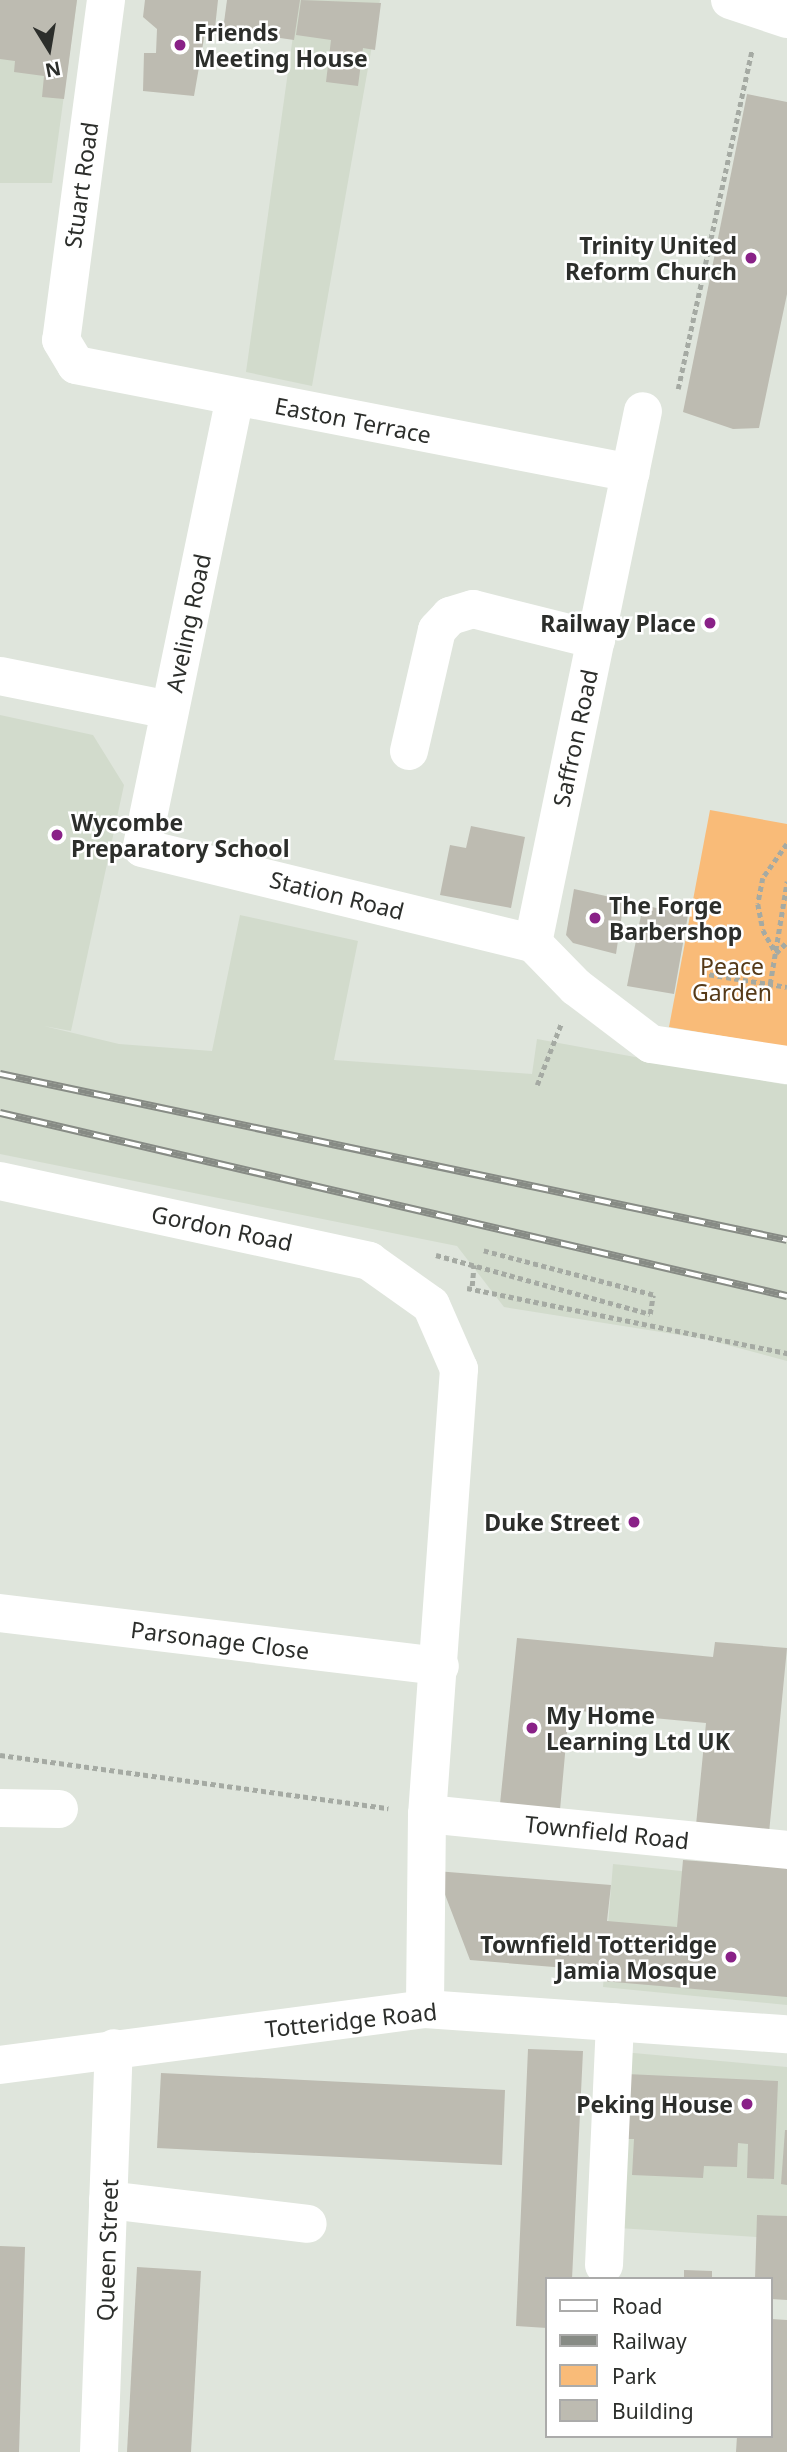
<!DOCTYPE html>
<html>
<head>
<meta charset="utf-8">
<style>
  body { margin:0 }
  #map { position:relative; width:787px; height:2452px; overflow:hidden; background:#dfe5dc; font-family:"Noto Sans",sans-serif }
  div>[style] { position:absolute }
  .built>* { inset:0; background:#d2dbcc }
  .green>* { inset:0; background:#f9bb78 }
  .building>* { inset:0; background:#bdbbb1 }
  .path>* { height:4.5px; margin-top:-2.25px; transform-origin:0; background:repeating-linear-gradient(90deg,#a5aaa3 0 5px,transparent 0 8.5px) }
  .minor>* { height:38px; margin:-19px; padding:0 19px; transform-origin:19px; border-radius:19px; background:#fff }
  .major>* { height:38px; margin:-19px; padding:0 19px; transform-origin:19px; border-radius:19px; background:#fff }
  .rail>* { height:8px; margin-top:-4px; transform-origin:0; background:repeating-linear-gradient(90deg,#fff 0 16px,#878b85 0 32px); box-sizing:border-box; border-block:2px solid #878b85 }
  .dots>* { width:19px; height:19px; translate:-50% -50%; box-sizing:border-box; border:4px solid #fff; border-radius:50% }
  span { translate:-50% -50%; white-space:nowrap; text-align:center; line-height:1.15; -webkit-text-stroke:5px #fff; paint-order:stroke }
  .poi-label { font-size:23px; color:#2c2e2b; font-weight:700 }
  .left { translate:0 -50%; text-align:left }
  .right { translate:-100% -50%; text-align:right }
  .street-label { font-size:23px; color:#2c2e2b }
  .park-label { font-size:23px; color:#563a18 }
  .legend { position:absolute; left:545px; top:2277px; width:228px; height:161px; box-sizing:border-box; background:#fff; border:2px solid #ababaa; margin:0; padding:9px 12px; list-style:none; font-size:21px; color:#2c2e2b }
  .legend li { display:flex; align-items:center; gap:14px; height:35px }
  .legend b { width:35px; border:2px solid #ababaa }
  .north { position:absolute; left:14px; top:14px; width:70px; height:70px; -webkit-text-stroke:5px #fff; paint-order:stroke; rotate:169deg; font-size:19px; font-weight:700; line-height:28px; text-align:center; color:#2c2e2b }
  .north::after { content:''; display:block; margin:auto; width:24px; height:32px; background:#2c2e2b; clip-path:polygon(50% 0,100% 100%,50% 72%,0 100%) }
</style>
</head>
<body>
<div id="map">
  <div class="built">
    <i style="clip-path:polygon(0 0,77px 0,52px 183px,0 183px)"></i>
    <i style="clip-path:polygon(298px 0,380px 0,312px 386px,246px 372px)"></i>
    <i style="clip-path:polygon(0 715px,93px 735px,124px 785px,71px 1031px,44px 1026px,119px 1044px,212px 1051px,240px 915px,358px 941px,334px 1060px,532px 1074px,537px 1039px,787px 1085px,787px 1361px,705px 1339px,504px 1307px,457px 1246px,0 1154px)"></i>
    <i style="clip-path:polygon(613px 1864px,787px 1882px,787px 2005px,603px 1987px)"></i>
    <i style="clip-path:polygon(612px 2051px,787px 2067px,787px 2239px,603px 2227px)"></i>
  </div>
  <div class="green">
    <i style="clip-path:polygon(710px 810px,787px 824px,787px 1047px,669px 1027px)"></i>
  </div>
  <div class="building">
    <i style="clip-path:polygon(0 0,77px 0,64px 99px,42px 97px,44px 76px,14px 72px,15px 61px,0 59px)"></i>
    <i style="clip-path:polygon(145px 0,218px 0,215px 28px,206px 27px,194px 96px,143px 91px,144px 53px,156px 53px,157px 29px,143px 17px)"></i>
    <i style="clip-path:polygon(227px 0,300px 0,294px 40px,223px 30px)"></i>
    <i style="clip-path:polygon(301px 0,381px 3px,375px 50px,363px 48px,358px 86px,326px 82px,331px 40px,296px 35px)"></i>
    <i style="clip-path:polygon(747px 94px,787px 102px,787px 294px,759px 428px,733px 429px,683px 412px)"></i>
    <i style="clip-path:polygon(471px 826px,525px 837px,511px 908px,440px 895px,450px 845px,466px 848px)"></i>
    <i style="clip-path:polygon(574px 889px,624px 900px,616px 954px,573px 943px,566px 935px)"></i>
    <i style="clip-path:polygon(643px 905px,688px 915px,674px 994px,627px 986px)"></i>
    <i style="clip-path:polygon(517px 1638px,713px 1657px,715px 1642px,787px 1648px,769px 1833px,696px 1825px,706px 1723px,569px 1710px,560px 1810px,500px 1804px)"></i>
    <i style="clip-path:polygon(683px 1860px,787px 1868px,787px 1997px,602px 1981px,603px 1971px,470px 1960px,436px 1871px,611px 1885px,607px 1921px,677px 1927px)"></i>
    <i style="clip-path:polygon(528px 2049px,583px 2051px,572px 2279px,547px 2279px,547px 2328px,516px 2326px)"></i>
    <i style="clip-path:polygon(161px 2073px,505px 2090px,502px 2165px,157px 2148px)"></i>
    <i style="clip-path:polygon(626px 2074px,778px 2081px,774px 2179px,747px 2178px,748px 2144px,738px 2143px,737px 2167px,704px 2166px,703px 2178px,632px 2175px,634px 2139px,623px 2139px)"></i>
    <i style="clip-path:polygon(785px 2130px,787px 2130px,787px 2185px,781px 2184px)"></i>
    <i style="clip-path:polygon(757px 2215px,787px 2216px,787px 2300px,771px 2299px,771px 2279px,755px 2279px)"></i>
    <i style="clip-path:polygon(0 2246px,25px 2247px,19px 2452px,0 2452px)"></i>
    <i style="clip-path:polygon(137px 2267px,201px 2271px,191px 2452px,127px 2452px)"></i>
    <i style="clip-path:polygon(684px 2270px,712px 2271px,712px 2279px,684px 2279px)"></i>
    <i style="clip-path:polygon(771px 2319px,787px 2320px,787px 2452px,736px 2452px,737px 2436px,771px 2436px)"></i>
  </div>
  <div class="path">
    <i style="left:678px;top:389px;width:348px;rotate:-77.7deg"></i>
    <i style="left:787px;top:844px;width:42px;rotate:125.2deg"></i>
    <i style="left:763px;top:878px;width:26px;rotate:101deg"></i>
    <i style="left:758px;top:904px;width:26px;rotate:79deg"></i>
    <i style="left:763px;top:930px;width:26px;rotate:61deg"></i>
    <i style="left:776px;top:953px;width:16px;rotate:-45deg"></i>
    <i style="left:701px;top:973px;width:87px;rotate:9.2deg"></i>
    <i style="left:770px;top:984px;width:104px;rotate:-80.6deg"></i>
    <i style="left:537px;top:1085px;width:66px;rotate:-68.5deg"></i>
    <i style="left:436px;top:1255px;width:222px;rotate:15.4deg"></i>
    <i style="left:650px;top:1314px;width:19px;rotate:-81deg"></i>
    <i style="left:653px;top:1295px;width:175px;rotate:-165.4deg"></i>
    <i style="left:472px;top:1286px;width:21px;rotate:-85deg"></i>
    <i style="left:467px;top:1288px;width:327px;rotate:11.5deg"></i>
    <i style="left:0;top:1755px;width:392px;rotate:7.8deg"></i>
  </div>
  <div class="minor">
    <i style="left:106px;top:0;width:343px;rotate:97.5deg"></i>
    <i style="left:61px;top:340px;width:29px;rotate:59deg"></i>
    <i style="left:76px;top:365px;width:565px;rotate:11.01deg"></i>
    <i style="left:235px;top:397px;width:460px;rotate:101.7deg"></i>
    <i style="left:142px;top:848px;width:402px;rotate:13.7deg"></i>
    <i style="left:0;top:676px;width:172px;rotate:11.4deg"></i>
    <i style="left:409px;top:751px;width:124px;rotate:-77deg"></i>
    <i style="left:437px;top:630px;width:19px;rotate:-47deg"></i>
    <i style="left:450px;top:616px;width:24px;rotate:-17deg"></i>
    <i style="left:473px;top:609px;width:127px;rotate:14.1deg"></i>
    <i style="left:533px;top:943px;width:543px;rotate:-78.32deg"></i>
    <i style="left:533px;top:943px;width:62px;rotate:45.7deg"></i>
    <i style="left:576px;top:987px;width:94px;rotate:37.2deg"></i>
    <i style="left:651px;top:1044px;width:138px;rotate:8.8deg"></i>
    <i style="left:0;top:1181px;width:378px;rotate:12.2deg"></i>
    <i style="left:369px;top:1261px;width:76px;rotate:35.4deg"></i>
    <i style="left:431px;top:1305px;width:70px;rotate:66.4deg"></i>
    <i style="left:459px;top:1369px;width:446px;rotate:94.1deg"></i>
    <i style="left:427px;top:1814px;width:195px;rotate:90.6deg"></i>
    <i style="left:0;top:1613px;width:443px;rotate:6.9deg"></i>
    <i style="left:0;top:1808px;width:59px;rotate:1deg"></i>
    <i style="left:427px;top:1814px;width:362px;rotate:5.7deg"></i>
    <i style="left:0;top:2065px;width:429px;rotate:-7.5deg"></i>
    <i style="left:425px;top:2009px;width:363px;rotate:4deg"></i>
    <i style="left:108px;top:2200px;width:201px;rotate:6.8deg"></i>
    <i style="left:604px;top:2265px;width:243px;rotate:-87.4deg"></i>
    <i style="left:99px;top:2452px;width:404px;rotate:-87.9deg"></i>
  </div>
  <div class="major">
    <i style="left:730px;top:0;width:60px;rotate:18.4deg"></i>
  </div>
  <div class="rail">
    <i style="left:0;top:1074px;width:804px;rotate:11.91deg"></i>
    <i style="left:0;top:1113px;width:808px;rotate:13.09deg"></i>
  </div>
  <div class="dots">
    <i style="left:180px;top:45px;background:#892187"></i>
    <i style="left:751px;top:258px;background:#892187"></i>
    <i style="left:710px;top:623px;background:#892187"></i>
    <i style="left:57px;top:835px;background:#892187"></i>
    <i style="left:595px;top:918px;background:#892187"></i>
    <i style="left:634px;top:1522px;background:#892187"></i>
    <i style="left:532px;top:1728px;background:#892187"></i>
    <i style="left:731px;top:1957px;background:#892187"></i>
    <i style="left:747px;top:2104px;background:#892187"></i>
  </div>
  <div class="poi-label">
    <span class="left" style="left:194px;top:45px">Friends<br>Meeting House</span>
    <span class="right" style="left:737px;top:258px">Trinity United<br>Reform Church</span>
    <span class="right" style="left:696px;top:623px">Railway Place</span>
    <span class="left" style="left:71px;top:835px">Wycombe<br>Preparatory School</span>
    <span class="left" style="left:609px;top:918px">The Forge<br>Barbershop</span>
    <span class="right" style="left:620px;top:1522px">Duke Street</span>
    <span class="left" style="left:546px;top:1728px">My Home<br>Learning Ltd UK</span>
    <span class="right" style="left:717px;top:1957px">Townfield Totteridge<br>Jamia Mosque</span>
    <span class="right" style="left:733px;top:2104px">Peking House</span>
  </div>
  <div class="street-label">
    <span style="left:81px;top:185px;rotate:-82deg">Stuart Road</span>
    <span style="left:353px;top:420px;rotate:11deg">Easton Terrace</span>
    <span style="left:188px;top:623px;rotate:-78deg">Aveling Road</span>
    <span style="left:575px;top:738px;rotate:-78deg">Saffron Road</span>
    <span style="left:337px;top:895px;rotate:14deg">Station Road</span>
    <span style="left:222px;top:1228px;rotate:12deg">Gordon Road</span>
    <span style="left:220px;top:1640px;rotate:7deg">Parsonage Close</span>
    <span style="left:607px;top:1832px;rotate:6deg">Townfield Road</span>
    <span style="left:351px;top:2020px;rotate:-6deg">Totteridge Road</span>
    <span style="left:107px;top:2250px;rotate:-88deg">Queen Street</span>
  </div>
  <div class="park-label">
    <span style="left:732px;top:979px">Peace<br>Garden</span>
  </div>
  <ul class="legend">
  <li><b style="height:9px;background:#fff"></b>Road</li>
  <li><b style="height:9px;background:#878b85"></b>Railway</li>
  <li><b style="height:19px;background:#f9bb78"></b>Park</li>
  <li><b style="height:19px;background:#bdbbb1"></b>Building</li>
  </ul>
  <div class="north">N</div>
</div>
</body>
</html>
